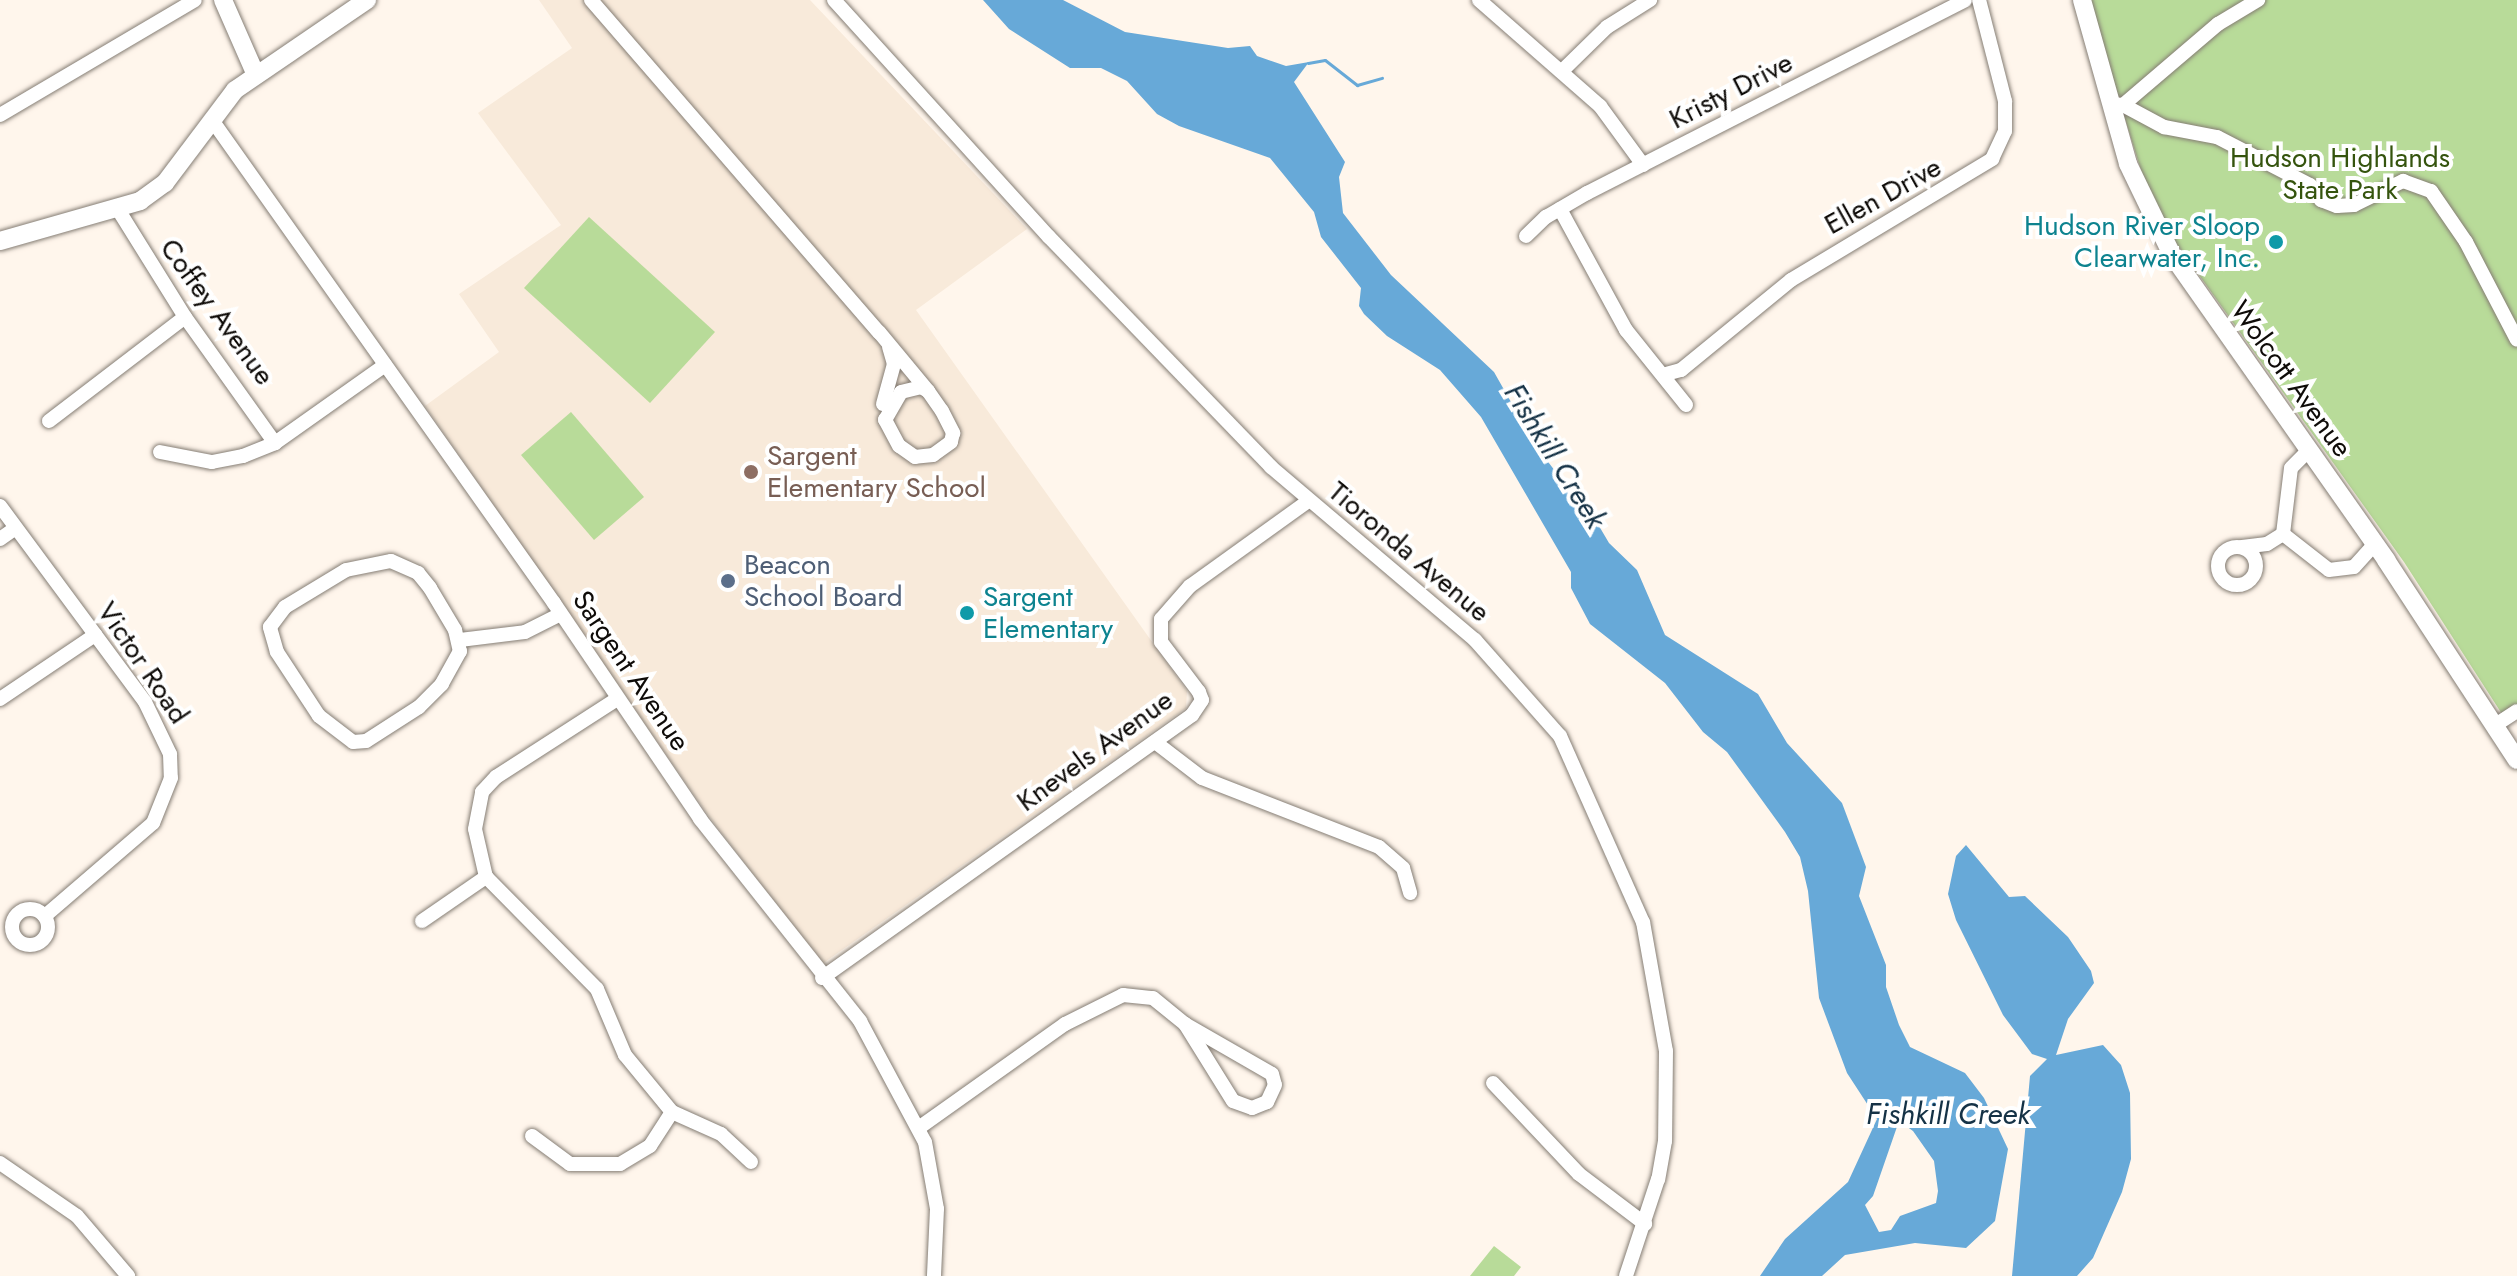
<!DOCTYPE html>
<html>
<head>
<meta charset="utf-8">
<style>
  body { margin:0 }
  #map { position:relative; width:2517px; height:1276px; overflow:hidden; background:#fff6ec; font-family:Jost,sans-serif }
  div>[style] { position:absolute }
  .built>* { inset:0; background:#f8eada }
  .green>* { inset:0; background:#b8db99 }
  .water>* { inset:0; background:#67a9d8 }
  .stream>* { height:3px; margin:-1.5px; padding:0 1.5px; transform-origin:1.5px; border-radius:1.5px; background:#67a9d8 }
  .roads { filter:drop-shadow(0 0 2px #857d74) drop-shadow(0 0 2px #857d74) }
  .street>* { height:14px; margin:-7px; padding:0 7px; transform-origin:7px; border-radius:7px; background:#fff }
  .street>.ring { margin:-7px; padding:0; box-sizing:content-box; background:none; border:14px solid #fff; border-radius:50% }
  .secondary>* { height:18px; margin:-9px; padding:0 9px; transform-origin:9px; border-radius:9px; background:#fff }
  .dots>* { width:22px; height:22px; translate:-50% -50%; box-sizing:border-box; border:4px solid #fff; border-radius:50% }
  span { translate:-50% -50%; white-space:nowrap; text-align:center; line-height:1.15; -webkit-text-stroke:8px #fff; paint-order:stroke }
  .street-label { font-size:28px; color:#0e0b08 }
  .park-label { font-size:28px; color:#35540e }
  .culture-label { font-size:28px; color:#0d838f }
  .right { translate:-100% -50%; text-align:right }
  .left { translate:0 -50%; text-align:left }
  .education-label { font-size:28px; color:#785e54 }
  .service-label { font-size:28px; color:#4e5e75 }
  .water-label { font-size:30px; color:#153246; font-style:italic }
</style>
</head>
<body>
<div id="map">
  <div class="built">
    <i style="clip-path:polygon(539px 0,810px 0,1027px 229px,916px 310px,1187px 691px,1186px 708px,822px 964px,708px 815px,425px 406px,499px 352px,459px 294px,561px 225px,478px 113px,572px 48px)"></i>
  </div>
  <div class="green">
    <i style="clip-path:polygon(2088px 0,2517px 0,2517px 708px,2502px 714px,2404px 562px,2154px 212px)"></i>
    <i style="clip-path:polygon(589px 217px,715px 332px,650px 403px,524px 288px)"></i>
    <i style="clip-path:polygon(571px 412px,644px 497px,594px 540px,521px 455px)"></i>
    <i style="clip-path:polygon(1494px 1246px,1521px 1267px,1514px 1276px,1470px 1276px)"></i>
  </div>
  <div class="water">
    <i style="clip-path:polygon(evenodd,983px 0,1063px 0,1125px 32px,1228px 48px,1250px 46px,1257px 56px,1286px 66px,1309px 62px,1294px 82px,1345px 162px,1339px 177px,1343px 213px,1391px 275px,1494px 372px,1536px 446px,1568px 488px,1570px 504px,1589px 509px,1609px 543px,1637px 570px,1665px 635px,1758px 694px,1787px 743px,1842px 803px,1866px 867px,1859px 896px,1886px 965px,1886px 987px,1899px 1025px,1910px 1047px,1965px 1073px,1984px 1098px,2008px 1149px,1995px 1221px,1966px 1248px,1915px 1243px,1845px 1255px,1822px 1276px,1760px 1276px,1785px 1239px,1848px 1182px,1877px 1119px,1847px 1073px,1819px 998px,1808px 891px,1800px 857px,1785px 832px,1727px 752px,1703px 732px,1665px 683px,1590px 624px,1571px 588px,1571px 572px,1481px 417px,1440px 370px,1387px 336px,1364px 314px,1359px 306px,1361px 288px,1321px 237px,1314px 212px,1270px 158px,1179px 126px,1157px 114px,1127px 81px,1101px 68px,1070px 68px,1009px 29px,983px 0,1899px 1121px,1913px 1131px,1934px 1161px,1938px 1191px,1936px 1203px,1900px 1216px,1891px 1230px,1879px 1232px,1865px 1205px,1873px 1196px,1899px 1121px)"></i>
    <i style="clip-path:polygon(1966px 845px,2009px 897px,2025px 896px,2068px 937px,2091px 971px,2094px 983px,2068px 1019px,2056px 1055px,2103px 1045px,2121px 1065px,2130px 1093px,2131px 1159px,2122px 1192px,2093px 1258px,2077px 1276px,2012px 1276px,2030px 1076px,2047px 1059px,2032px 1054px,2003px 1015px,1956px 920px,1948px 894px,1956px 856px)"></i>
  </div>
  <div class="stream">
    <i style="left:1308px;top:63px;width:17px;rotate:-10deg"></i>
    <i style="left:1325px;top:60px;width:41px;rotate:38deg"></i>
    <i style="left:1357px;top:85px;width:26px;rotate:-16deg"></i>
  </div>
  <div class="roads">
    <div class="street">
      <i style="left:591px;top:0;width:440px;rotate:49.1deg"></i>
      <i style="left:879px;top:332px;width:77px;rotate:50.3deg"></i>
      <i style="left:928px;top:391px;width:24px;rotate:55deg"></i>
      <i style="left:942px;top:411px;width:25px;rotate:63deg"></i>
      <i style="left:953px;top:433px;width:9px;rotate:103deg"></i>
      <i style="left:951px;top:442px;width:22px;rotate:144deg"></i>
      <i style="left:933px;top:455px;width:18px;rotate:174deg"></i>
      <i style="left:915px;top:457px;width:19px;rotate:-145deg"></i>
      <i style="left:899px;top:446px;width:30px;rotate:-118deg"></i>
      <i style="left:885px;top:420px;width:32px;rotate:-60deg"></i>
      <i style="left:901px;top:392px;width:21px;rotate:-14deg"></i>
      <i style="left:921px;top:387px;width:8px;rotate:30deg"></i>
      <i style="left:834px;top:0;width:320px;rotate:47.8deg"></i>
      <i style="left:1049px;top:237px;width:320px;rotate:46deg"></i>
      <i style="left:1271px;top:467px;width:267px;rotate:40.3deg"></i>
      <i style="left:1475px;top:640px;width:128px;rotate:48.5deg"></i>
      <i style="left:1560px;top:736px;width:204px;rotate:66deg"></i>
      <i style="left:1643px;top:922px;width:131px;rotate:79.9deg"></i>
      <i style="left:1666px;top:1051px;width:90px;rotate:90.6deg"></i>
      <i style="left:1665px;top:1141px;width:39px;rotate:100deg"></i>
      <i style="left:1658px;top:1179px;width:102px;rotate:108.3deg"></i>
      <i style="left:1479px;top:0;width:161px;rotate:41.2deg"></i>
      <i style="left:1600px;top:106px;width:73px;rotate:53.9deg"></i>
      <i style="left:1562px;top:71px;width:63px;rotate:-44.4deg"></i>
      <i style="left:1607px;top:27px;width:51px;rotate:-32.1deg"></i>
      <i style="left:2111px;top:104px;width:12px;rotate:5deg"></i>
      <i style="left:2123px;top:105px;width:47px;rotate:28.2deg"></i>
      <i style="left:2164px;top:127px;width:54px;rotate:10.7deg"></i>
      <i style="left:2217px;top:137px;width:105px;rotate:27.3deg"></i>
      <i style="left:2310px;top:185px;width:19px;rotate:54deg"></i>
      <i style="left:2321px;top:200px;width:17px;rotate:21deg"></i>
      <i style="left:2337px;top:206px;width:17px;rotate:-3deg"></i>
      <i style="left:2354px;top:205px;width:55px;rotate:-26.1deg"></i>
      <i style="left:2403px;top:181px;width:30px;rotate:20deg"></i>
      <i style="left:2431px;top:191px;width:62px;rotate:55.5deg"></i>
      <i style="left:2466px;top:242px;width:110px;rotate:62.5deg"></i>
      <i style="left:2123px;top:105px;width:125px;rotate:-40.5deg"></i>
      <i style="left:2218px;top:24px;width:47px;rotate:-31deg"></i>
      <i style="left:0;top:115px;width:226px;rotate:-30.5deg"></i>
      <i style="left:212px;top:120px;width:592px;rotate:54.7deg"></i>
      <i style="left:554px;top:603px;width:261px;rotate:55.9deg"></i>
      <i style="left:700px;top:819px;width:258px;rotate:51.6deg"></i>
      <i style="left:860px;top:1021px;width:137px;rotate:61.8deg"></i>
      <i style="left:925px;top:1142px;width:68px;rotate:79.8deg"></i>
      <i style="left:937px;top:1209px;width:67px;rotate:92.6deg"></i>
      <i style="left:1560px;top:209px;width:138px;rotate:61.4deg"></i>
      <i style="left:1626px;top:330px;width:96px;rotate:51.3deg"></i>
      <i style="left:119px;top:211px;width:125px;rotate:58.1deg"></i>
      <i style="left:185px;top:317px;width:155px;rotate:54.5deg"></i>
      <i style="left:1526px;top:236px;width:28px;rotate:-44deg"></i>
      <i style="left:1546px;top:217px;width:48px;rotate:-30.3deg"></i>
      <i style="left:1587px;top:193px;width:424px;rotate:-27deg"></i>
      <i style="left:1666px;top:374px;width:16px;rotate:-15deg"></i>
      <i style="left:1681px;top:370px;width:142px;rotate:-39.3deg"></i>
      <i style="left:1791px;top:280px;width:235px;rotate:-31deg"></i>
      <i style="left:1992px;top:159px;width:31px;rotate:-65deg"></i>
      <i style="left:2005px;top:131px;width:30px;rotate:-90deg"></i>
      <i style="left:2005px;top:101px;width:104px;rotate:-104.4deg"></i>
      <i style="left:883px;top:404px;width:41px;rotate:-74.6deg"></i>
      <i style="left:894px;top:364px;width:18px;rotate:-106deg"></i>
      <i style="left:49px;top:421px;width:171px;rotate:-37.4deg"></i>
      <i style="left:160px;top:452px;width:53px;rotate:10.9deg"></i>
      <i style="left:212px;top:462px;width:32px;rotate:-11deg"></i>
      <i style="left:243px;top:456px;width:35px;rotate:-22deg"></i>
      <i style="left:275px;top:443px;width:135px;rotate:-35.3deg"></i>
      <i style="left:0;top:506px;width:244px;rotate:53.5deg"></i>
      <i style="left:145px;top:702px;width:58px;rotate:64.3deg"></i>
      <i style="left:170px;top:754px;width:24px;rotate:88deg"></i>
      <i style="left:171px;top:778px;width:48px;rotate:111.8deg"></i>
      <i style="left:153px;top:823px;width:143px;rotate:139.3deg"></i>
      <i style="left:2283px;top:534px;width:58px;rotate:38deg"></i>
      <i style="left:2329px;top:570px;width:25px;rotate:-7deg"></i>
      <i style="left:2354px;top:567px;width:31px;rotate:-48deg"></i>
      <i style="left:0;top:539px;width:19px;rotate:-35deg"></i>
      <i class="ring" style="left:2218px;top:547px;width:24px;height:24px"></i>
      <i style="left:2242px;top:547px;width:25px;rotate:-7deg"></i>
      <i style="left:2267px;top:544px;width:19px;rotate:-32deg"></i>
      <i style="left:2283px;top:534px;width:66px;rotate:-83.1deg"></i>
      <i style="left:2291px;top:468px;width:25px;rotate:-45deg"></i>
      <i style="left:391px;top:561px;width:30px;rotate:24deg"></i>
      <i style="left:418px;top:573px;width:19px;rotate:51deg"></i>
      <i style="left:430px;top:588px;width:49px;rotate:59.2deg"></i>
      <i style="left:455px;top:630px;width:22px;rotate:77deg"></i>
      <i style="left:460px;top:651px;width:38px;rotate:119deg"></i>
      <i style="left:442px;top:684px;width:33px;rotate:135deg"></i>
      <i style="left:419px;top:707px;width:63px;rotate:147.3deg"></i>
      <i style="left:366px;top:741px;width:13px;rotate:176deg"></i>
      <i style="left:353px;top:742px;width:43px;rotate:-142.6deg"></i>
      <i style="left:319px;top:716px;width:77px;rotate:-123.3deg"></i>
      <i style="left:277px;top:652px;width:26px;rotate:-106deg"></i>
      <i style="left:270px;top:627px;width:25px;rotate:-53deg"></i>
      <i style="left:285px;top:607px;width:71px;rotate:-31.2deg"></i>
      <i style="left:346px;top:570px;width:46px;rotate:-11.3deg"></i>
      <i style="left:460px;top:640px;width:65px;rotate:-7deg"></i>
      <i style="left:525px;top:632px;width:40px;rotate:-26.6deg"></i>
      <i style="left:0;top:699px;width:115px;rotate:-34deg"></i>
      <i style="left:2494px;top:726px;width:27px;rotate:-33deg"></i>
      <i style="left:1155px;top:742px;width:59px;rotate:37.5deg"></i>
      <i style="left:1202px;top:778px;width:190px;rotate:21.3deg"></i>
      <i style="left:1379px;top:847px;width:32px;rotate:41deg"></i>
      <i style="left:1403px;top:868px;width:26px;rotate:74deg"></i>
      <i class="ring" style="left:12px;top:909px;width:22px;height:22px"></i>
      <i style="left:422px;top:921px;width:78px;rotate:-34.5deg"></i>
      <i style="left:822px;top:978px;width:454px;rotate:-35.4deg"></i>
      <i style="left:1192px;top:715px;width:18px;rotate:-56deg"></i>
      <i style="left:1202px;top:700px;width:9px;rotate:-111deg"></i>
      <i style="left:1199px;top:692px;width:63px;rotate:-127.2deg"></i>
      <i style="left:1161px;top:642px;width:23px;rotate:-90deg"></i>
      <i style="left:1161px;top:619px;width:44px;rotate:-48.7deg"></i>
      <i style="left:1190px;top:586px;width:144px;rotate:-35.7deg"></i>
      <i style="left:1185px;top:1024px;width:100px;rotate:29.9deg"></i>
      <i style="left:1272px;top:1074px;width:11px;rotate:75deg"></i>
      <i style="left:1275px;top:1085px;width:19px;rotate:115deg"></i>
      <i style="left:1267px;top:1102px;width:16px;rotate:158deg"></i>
      <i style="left:1252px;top:1108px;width:20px;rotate:-160deg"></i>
      <i style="left:1233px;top:1101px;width:91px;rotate:-121.9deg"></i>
      <i style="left:1493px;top:1083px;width:125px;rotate:46.6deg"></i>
      <i style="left:1579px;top:1174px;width:83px;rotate:37.1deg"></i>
      <i style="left:672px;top:1112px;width:54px;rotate:24.2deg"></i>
      <i style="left:721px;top:1134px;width:41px;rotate:43deg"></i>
      <i style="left:920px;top:1127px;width:178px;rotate:-35.4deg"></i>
      <i style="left:1065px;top:1024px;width:65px;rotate:-26.6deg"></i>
      <i style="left:1123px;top:995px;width:30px;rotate:6deg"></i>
      <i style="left:1153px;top:998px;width:41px;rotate:39.1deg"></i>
      <i style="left:532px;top:1136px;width:47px;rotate:36.4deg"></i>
      <i style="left:570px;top:1164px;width:50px"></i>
      <i style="left:620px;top:1164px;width:35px;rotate:-31deg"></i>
      <i style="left:650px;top:1146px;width:40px;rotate:-57.1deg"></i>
      <i style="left:672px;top:1112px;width:74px;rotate:-129.5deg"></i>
      <i style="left:625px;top:1055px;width:72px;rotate:-113deg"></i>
      <i style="left:597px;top:989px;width:158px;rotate:-134.7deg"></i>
      <i style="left:486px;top:877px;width:49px;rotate:-102.9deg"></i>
      <i style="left:475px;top:829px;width:38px;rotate:-79deg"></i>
      <i style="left:482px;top:792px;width:21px;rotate:-47deg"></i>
      <i style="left:496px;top:777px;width:144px;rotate:-32.8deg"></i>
      <i style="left:0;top:1163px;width:93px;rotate:34.5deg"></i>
      <i style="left:77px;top:1216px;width:79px;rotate:49.6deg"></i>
    </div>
    <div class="secondary">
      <i style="left:223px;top:0;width:82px;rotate:66.3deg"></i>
      <i style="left:2082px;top:0;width:170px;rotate:74.3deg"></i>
      <i style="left:2128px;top:164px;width:101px;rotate:64.2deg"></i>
      <i style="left:2172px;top:255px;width:373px;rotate:54.9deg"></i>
      <i style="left:2386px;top:560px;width:239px;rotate:56.8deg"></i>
      <i style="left:0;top:241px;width:146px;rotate:-15.9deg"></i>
      <i style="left:140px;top:201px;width:31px;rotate:-36deg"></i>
      <i style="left:165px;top:183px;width:116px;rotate:-53deg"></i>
      <i style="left:235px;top:90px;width:160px;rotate:-34.3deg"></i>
    </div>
  </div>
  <div class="dots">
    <i style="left:2276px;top:242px;background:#0f9aa8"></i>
    <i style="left:751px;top:472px;background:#8d6e63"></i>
    <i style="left:728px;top:581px;background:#5c6f8a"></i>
    <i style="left:967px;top:613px;background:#0f9aa8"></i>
  </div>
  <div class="street-label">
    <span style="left:1731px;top:91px;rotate:-27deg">Kristy Drive</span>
    <span style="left:1883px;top:196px;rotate:-29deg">Ellen Drive</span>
    <span style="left:217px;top:312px;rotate:54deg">Coffey Avenue</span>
    <span style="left:2291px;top:379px;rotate:54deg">Wolcott Avenue</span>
    <span style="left:1409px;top:552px;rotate:40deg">Tioronda Avenue</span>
    <span style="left:143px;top:663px;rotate:56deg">Victor Road</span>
    <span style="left:631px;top:671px;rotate:56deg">Sargent Avenue</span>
    <span style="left:1095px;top:751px;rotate:-36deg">Knevels Avenue</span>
  </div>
  <div class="park-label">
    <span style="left:2340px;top:174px">Hudson Highlands<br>State Park</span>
  </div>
  <div class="culture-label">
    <span class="right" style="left:2260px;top:242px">Hudson River Sloop<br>Clearwater, Inc.</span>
    <span class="left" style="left:983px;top:613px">Sargent<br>Elementary</span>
  </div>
  <div class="education-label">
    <span class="left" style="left:767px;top:472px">Sargent<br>Elementary School</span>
  </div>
  <div class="service-label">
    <span class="left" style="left:744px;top:581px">Beacon<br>School Board</span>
  </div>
  <div class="water-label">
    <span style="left:1555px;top:456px;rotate:58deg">Fishkill Creek</span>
    <span style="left:1948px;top:1114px">Fishkill Creek</span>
  </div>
</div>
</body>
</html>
